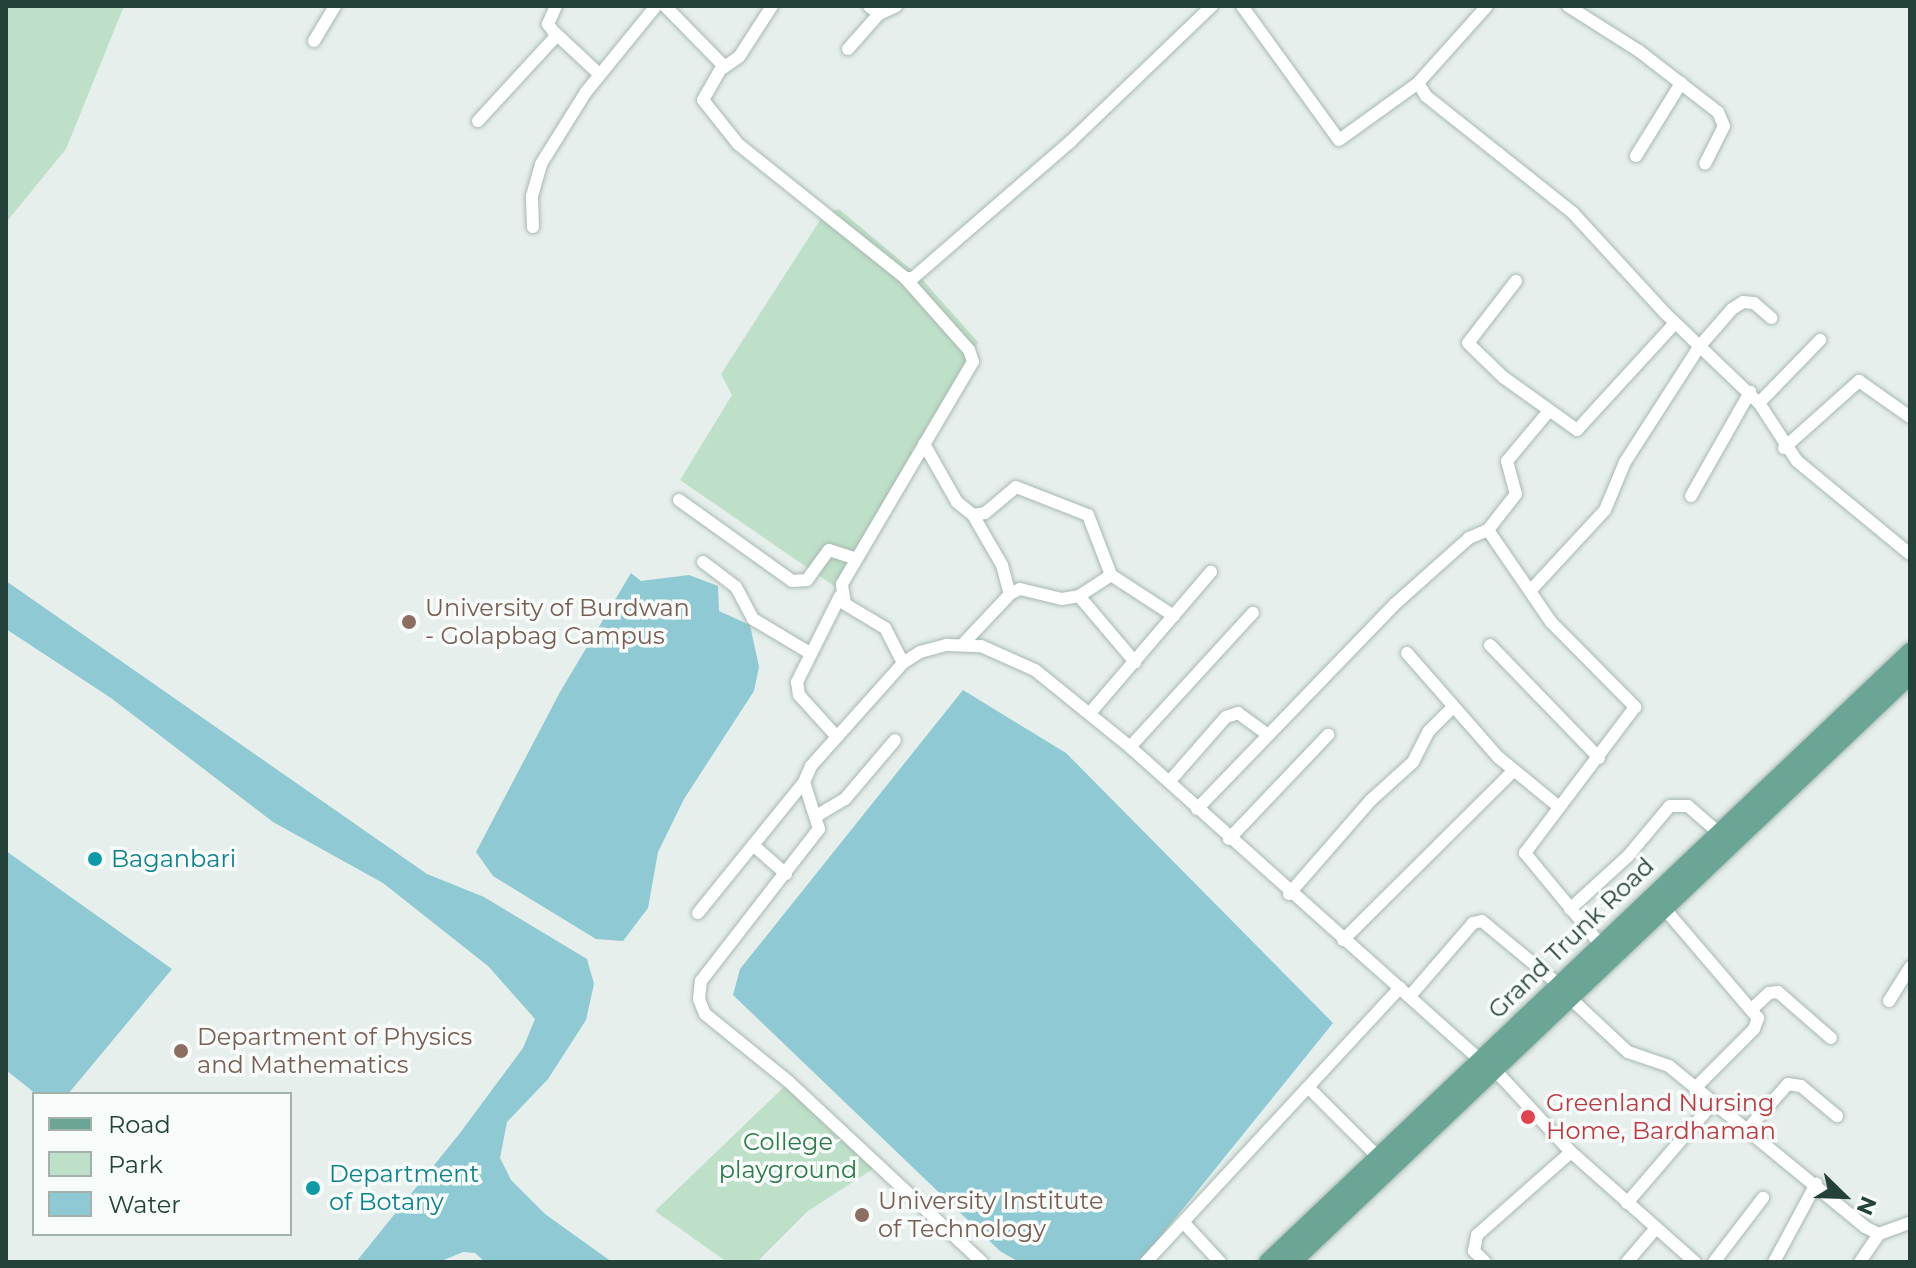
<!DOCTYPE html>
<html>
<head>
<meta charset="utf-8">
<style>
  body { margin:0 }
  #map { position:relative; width:1916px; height:1268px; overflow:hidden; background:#e6efeb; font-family:Montserrat,sans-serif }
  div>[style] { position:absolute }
  .green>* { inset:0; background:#bfe0c8 }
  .water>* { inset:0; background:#8ec9d4 }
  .roads { filter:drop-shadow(0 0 2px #a8b8b2) drop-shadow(0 0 2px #a8b8b2) }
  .street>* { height:12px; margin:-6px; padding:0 6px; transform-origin:6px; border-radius:6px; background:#fff }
  .primary>* { height:18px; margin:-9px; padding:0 9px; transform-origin:9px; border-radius:9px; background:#6aa596 }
  .dots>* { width:22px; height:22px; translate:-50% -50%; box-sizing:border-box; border:4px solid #f7fbf9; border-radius:50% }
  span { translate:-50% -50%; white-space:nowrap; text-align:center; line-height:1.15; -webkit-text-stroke:7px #f7fbf9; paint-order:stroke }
  .education-label { font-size:24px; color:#785e54 }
  .left { translate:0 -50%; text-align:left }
  .culture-label { font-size:24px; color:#0d838f }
  .street-label { font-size:24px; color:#24423a }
  .health-label { font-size:24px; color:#be3a42 }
  .park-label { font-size:24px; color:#2d7a4b }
  .frame { position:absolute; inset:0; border:8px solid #24423a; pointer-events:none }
  .legend { position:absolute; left:32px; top:1092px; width:260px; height:144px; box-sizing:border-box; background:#f7fbf9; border:2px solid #a3b1ad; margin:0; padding:10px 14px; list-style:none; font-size:24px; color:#24423a }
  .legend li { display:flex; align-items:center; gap:16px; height:40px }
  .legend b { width:40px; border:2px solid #a3b1ad }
  .north { position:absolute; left:1804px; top:1156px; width:80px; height:80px; -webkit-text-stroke:6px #f7fbf9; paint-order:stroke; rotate:113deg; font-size:22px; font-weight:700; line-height:32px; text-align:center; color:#24423a }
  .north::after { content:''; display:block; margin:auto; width:28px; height:36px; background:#24423a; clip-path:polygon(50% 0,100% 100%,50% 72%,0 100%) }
</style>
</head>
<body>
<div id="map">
  <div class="green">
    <i style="clip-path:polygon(6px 6px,124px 6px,66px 149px,8px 220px)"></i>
    <i style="clip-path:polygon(839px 209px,920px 277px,978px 342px,944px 420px,840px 590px,680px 480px,732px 395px,721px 374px,824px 214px)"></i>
    <i style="clip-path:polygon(789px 1082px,843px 1132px,873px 1169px,808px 1211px,757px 1262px,727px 1262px,655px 1211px)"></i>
  </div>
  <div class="water">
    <i style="clip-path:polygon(631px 573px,641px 581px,689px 575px,718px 586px,719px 611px,750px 625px,759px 667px,754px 691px,684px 799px,658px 852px,648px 908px,623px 941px,596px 939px,493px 876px,476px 852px,560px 692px)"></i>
    <i style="clip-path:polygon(6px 581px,427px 874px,484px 897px,587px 959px,594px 984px,586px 1020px,548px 1079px,507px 1122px,500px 1158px,511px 1180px,545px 1214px,612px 1262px,485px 1262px,475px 1253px,463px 1252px,439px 1262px,356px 1262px,460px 1133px,523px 1048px,535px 1019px,488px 966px,383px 883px,273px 822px,111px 698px,6px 629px)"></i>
    <i style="clip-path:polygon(963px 690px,1066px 753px,1333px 1023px,1140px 1262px,1019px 1262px,1000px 1251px,733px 995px,740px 969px)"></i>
    <i style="clip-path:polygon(6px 851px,172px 969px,68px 1094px,36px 1094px,6px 1070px)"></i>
  </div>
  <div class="roads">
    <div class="street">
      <i style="left:556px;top:6px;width:20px;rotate:114deg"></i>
      <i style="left:548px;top:24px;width:9px;rotate:54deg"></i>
      <i style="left:553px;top:31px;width:64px;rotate:43.1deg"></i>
      <i style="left:665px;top:6px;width:83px;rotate:45.5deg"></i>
      <i style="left:723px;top:65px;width:40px;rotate:119.7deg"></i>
      <i style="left:703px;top:100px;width:56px;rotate:51.5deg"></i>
      <i style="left:738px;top:144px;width:214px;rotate:38.7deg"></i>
      <i style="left:905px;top:278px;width:8px"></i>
      <i style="left:913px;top:278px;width:209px;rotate:-40.9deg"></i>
      <i style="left:1071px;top:141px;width:195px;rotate:-43.8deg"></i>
      <i style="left:869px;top:6px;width:13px;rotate:39deg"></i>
      <i style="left:879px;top:14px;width:19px;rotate:-25deg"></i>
      <i style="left:1242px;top:6px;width:165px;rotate:54.1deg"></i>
      <i style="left:1339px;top:140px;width:97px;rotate:-35.8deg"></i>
      <i style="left:1418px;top:83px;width:103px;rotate:-48.1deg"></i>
      <i style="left:1568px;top:6px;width:84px;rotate:32.4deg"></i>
      <i style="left:1639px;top:51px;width:100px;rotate:37.7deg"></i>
      <i style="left:1718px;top:112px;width:15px;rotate:67deg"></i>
      <i style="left:1724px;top:126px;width:42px;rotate:116.6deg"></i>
      <i style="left:314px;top:41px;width:41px;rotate:-59deg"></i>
      <i style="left:848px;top:49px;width:47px;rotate:-48.5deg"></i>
      <i style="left:723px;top:68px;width:19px;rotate:-35deg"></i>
      <i style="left:739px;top:57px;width:61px;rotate:-57.1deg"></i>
      <i style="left:1418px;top:83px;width:15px;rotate:58deg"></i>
      <i style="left:1426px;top:96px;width:188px;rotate:38.5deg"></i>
      <i style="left:1573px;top:213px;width:136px;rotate:47.4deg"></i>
      <i style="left:1665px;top:313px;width:130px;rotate:43.8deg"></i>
      <i style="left:1759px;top:403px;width:69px;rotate:56.8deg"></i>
      <i style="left:1797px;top:461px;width:146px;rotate:39.5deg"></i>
      <i style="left:478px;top:121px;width:117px;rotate:-47.4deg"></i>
      <i style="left:1636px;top:156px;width:86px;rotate:-58.3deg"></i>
      <i style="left:533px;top:227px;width:31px;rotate:-92deg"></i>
      <i style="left:532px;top:196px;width:33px;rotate:-74deg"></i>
      <i style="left:541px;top:164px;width:85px;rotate:-58deg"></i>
      <i style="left:586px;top:92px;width:111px;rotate:-50.9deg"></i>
      <i style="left:1516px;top:281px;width:78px;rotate:127.7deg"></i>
      <i style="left:1468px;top:343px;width:49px;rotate:44.2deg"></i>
      <i style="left:1503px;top:377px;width:91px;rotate:35.6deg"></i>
      <i style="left:1577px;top:430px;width:145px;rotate:-47.5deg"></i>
      <i style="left:1759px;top:403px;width:88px;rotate:-45.9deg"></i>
      <i style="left:1548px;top:412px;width:64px;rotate:129.9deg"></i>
      <i style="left:1507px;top:461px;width:34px;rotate:75deg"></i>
      <i style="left:1516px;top:494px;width:46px;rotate:127.9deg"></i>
      <i style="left:1488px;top:530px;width:112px;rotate:55.6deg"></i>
      <i style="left:1551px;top:622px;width:120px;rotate:45.3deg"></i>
      <i style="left:1635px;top:707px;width:183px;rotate:127deg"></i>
      <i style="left:1525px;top:853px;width:118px;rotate:50.5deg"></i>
      <i style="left:924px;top:444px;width:67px;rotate:60.4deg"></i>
      <i style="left:957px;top:502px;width:21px;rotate:39deg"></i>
      <i style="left:973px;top:515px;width:12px;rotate:-9deg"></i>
      <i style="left:985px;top:513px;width:40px;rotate:-40deg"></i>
      <i style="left:1016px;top:487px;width:77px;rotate:21.3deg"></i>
      <i style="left:1088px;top:515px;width:64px;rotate:69deg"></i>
      <i style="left:1784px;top:448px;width:101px;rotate:-41.8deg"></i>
      <i style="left:1859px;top:381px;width:62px;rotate:35.2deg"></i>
      <i style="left:1691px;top:496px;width:120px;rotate:-60.4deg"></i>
      <i style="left:679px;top:500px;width:139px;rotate:35.6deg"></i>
      <i style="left:792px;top:581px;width:15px;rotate:-4deg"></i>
      <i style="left:807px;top:580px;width:37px;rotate:-54deg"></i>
      <i style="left:829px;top:550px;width:26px;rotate:18deg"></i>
      <i style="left:973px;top:515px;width:58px;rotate:59.9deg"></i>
      <i style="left:1002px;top:565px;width:30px;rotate:75deg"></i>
      <i style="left:703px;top:562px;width:41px;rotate:37.1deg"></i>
      <i style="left:736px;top:587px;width:36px;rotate:62deg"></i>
      <i style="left:753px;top:619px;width:66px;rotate:30.8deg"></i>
      <i style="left:1531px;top:590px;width:109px;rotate:-47.2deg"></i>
      <i style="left:1605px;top:510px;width:52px;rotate:-67.4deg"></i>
      <i style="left:1625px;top:462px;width:137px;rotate:-57.2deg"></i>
      <i style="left:1699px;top:347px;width:50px;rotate:-49deg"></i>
      <i style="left:1732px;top:309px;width:13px;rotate:-32deg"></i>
      <i style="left:1743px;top:302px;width:11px;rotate:5deg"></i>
      <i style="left:1754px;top:303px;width:23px;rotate:41deg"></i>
      <i style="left:1079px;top:596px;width:87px;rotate:49.7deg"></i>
      <i style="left:962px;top:645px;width:70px;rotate:-46.7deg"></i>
      <i style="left:1010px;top:594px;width:11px;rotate:-27deg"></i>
      <i style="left:1020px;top:589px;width:43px;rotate:13.4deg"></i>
      <i style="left:1062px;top:599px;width:17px;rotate:-10deg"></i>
      <i style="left:1079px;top:596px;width:38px;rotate:-33deg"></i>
      <i style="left:1111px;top:575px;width:75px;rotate:33.1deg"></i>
      <i style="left:1490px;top:645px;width:157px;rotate:46deg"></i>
      <i style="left:1407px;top:653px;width:138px;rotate:48.8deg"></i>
      <i style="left:1498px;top:757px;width:79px;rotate:39.3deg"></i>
      <i style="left:903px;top:663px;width:39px;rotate:-117deg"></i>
      <i style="left:885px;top:628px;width:47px;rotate:-149deg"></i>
      <i style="left:845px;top:604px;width:20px;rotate:-99deg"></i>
      <i style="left:842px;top:584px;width:258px;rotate:-59.5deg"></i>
      <i style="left:973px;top:362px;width:13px;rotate:-108deg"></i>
      <i style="left:969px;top:350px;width:96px;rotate:-131.6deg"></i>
      <i style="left:1090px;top:713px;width:186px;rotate:-49.4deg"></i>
      <i style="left:837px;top:737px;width:57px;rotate:-132.1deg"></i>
      <i style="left:799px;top:695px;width:13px;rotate:-99deg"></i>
      <i style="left:797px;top:682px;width:96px;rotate:-63.4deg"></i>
      <i style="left:1130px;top:747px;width:182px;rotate:-47.5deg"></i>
      <i style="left:1169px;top:782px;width:86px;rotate:-48.8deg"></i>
      <i style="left:1226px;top:717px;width:13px;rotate:-18deg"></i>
      <i style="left:1238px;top:713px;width:37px;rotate:36deg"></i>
      <i style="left:1197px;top:809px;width:285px;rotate:-46deg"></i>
      <i style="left:1395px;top:604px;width:99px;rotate:-41.7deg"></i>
      <i style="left:1469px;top:538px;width:21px;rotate:-23deg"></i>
      <i style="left:818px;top:815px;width:31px;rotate:-31deg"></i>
      <i style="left:845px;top:799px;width:77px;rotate:-49.7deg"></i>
      <i style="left:1229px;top:839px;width:144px;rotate:-46.4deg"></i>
      <i style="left:753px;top:845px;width:44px;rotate:41.3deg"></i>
      <i style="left:1289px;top:894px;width:125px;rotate:-48.9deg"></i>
      <i style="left:1371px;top:800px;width:57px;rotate:-42.1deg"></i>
      <i style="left:1413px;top:762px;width:35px;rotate:-63deg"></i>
      <i style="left:1429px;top:731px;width:34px;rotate:-45deg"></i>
      <i style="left:1664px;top:908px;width:145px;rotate:49.5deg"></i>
      <i style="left:1758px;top:1018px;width:12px;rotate:110deg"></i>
      <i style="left:1754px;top:1029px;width:83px;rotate:135deg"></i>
      <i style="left:1570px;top:909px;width:79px;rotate:-42.4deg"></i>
      <i style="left:1628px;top:856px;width:65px;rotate:-50deg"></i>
      <i style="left:1670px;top:806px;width:18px"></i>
      <i style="left:1688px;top:806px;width:40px;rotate:41deg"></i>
      <i style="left:698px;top:913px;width:169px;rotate:-51deg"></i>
      <i style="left:1343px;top:940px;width:240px;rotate:-44.8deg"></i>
      <i style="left:1410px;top:996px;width:96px;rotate:-49.2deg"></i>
      <i style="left:1473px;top:923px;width:9px;rotate:-13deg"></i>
      <i style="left:1482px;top:921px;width:99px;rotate:39.7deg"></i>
      <i style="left:1570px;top:998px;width:79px;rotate:43deg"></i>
      <i style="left:1628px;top:1052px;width:43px;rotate:18.9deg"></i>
      <i style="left:1669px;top:1066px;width:254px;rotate:39.4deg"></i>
      <i style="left:1865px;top:1227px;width:16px;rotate:27deg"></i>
      <i style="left:1879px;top:1234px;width:33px;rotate:-20deg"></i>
      <i style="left:1889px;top:1001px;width:40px;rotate:-58deg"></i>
      <i style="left:1753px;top:1008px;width:22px;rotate:-43deg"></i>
      <i style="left:1769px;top:993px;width:9px;rotate:-6deg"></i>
      <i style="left:1778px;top:992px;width:70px;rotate:41deg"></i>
      <i style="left:1495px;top:1070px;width:112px;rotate:47.2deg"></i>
      <i style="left:1571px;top:1152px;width:166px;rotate:41.6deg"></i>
      <i style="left:1309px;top:1088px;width:98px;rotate:45deg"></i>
      <i style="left:1745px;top:1132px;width:64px;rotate:-48.1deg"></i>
      <i style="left:1788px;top:1084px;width:13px;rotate:9deg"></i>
      <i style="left:1801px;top:1086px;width:47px;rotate:39.8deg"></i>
      <i style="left:1627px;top:1203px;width:132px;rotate:-49.3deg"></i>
      <i style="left:1184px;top:1223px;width:53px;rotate:47.3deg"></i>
      <i style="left:982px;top:1262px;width:264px;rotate:-137deg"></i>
      <i style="left:789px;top:1082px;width:108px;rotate:-141deg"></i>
      <i style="left:705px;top:1014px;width:16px;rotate:-112deg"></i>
      <i style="left:699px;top:999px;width:18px;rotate:-84deg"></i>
      <i style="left:701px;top:981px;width:192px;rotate:-52.2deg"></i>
      <i style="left:819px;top:829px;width:49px;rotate:-107.7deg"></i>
      <i style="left:804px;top:782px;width:17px;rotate:-66deg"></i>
      <i style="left:811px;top:766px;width:138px;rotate:-48.2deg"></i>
      <i style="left:903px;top:663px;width:20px;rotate:-33deg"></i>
      <i style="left:920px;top:652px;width:28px;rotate:-15deg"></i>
      <i style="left:947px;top:645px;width:34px;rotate:2deg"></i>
      <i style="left:981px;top:646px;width:59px;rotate:24deg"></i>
      <i style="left:1035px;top:670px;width:122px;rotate:39deg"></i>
      <i style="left:1130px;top:747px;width:468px;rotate:41.8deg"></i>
      <i style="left:1146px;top:1262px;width:374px;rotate:-47.2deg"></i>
      <i style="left:1485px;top:1262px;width:16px;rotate:-135deg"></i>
      <i style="left:1474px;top:1251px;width:16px;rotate:-79deg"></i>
      <i style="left:1477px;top:1235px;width:125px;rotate:-41.4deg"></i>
      <i style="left:1627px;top:1262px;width:45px;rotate:-49.5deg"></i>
      <i style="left:1714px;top:1262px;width:81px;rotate:-52.6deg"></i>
      <i style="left:1774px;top:1262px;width:89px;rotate:-61.7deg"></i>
      <i style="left:1860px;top:1262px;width:34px;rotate:-56deg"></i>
    </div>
    <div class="primary">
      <i style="left:1268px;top:1262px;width:886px;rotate:-43.54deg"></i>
      <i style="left:1292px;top:1262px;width:852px;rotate:-43.53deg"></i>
    </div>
  </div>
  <div class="dots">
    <i style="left:409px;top:622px;background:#8d6e63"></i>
    <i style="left:95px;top:859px;background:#0f9aa8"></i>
    <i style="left:181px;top:1051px;background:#8d6e63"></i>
    <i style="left:1528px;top:1117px;background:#e0444e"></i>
    <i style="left:313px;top:1188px;background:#0f9aa8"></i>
    <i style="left:862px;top:1215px;background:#8d6e63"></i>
  </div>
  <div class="education-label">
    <span class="left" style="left:425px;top:622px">University of Burdwan<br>- Golapbag Campus</span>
    <span class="left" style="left:197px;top:1051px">Department of Physics<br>and Mathematics</span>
    <span class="left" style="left:878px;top:1215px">University Institute<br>of Technology</span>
  </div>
  <div class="culture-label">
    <span class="left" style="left:111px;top:859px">Baganbari</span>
    <span class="left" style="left:329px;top:1188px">Department<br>of Botany</span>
  </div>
  <div class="street-label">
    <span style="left:1571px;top:938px;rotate:-44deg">Grand Trunk Road</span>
  </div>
  <div class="health-label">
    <span class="left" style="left:1546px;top:1117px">Greenland Nursing<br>Home, Bardhaman</span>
  </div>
  <div class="park-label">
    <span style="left:788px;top:1156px">College<br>playground</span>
  </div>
  <div class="frame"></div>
  <ul class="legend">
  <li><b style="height:10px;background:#6aa596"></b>Road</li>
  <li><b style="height:22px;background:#bfe0c8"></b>Park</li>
  <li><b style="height:22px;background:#8ec9d4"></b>Water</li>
  </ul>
  <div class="north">N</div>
</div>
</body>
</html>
